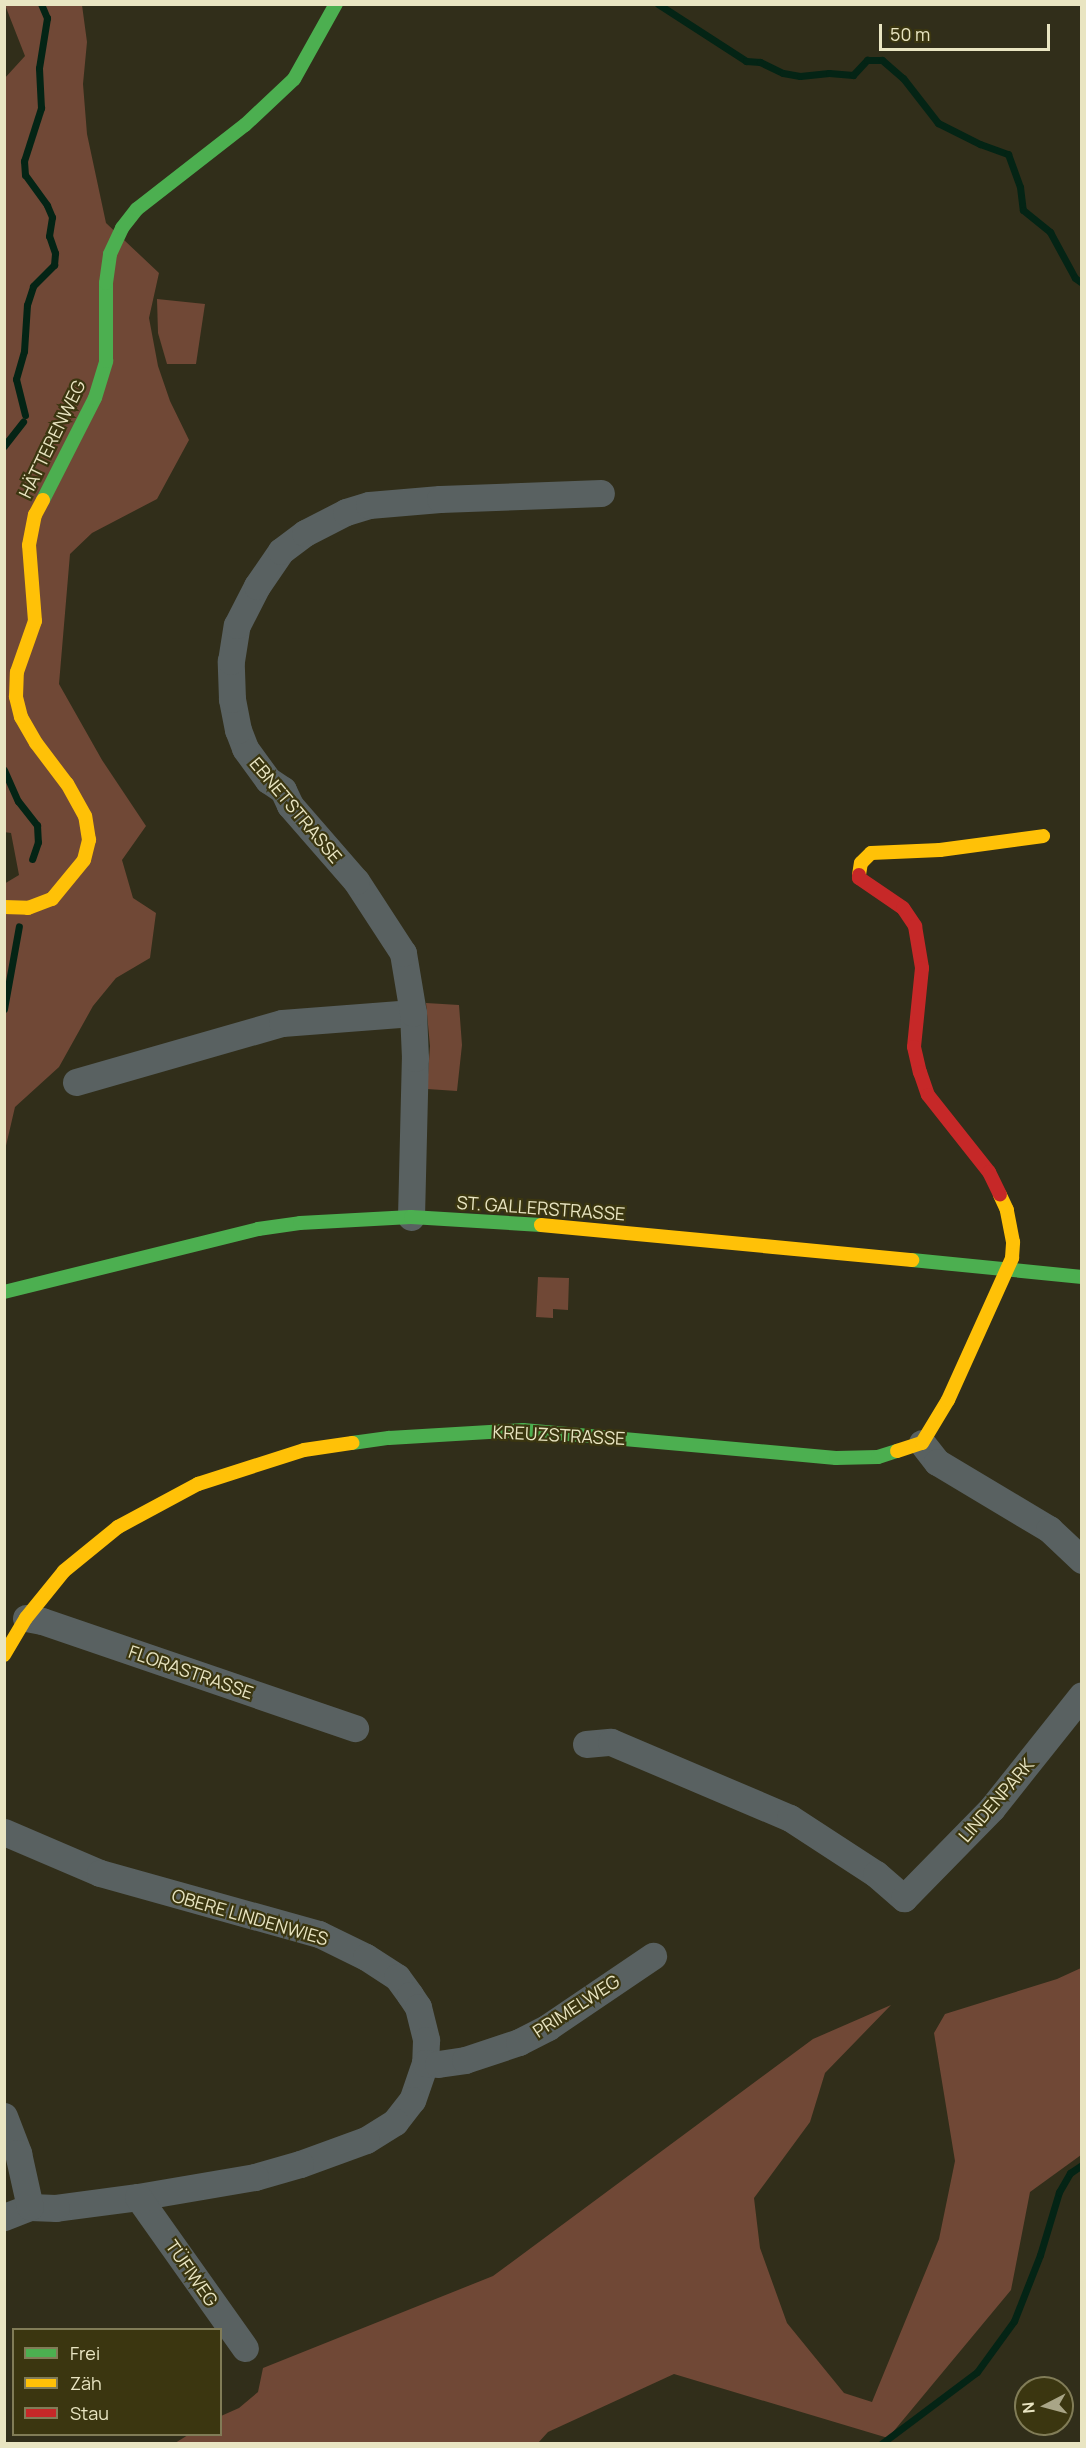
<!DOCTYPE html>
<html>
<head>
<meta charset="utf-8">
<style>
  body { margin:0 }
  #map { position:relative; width:1086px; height:2448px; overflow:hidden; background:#312e1a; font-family:Manrope,sans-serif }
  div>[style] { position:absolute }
  .green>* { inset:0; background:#704836 }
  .stream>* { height:7px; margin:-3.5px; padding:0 3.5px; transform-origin:3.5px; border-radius:3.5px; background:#042415 }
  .street>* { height:27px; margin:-13.5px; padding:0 13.5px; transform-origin:13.5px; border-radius:13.5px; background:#596161 }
  .fast>* { height:14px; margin:-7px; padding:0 7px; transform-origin:7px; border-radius:7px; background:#4caf50 }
  .slow>* { height:14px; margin:-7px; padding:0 7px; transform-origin:7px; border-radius:7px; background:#ffc107 }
  .jam>* { height:14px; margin:-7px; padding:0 7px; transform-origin:7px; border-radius:7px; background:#c62828 }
  span { translate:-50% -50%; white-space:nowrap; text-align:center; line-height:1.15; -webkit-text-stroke:4.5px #3b3610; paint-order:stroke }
  .street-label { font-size:18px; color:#e9e5c2 }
  .frame { position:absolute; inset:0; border:6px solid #e9e5c2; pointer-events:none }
  .legend { position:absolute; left:12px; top:2328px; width:210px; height:108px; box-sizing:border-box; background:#3b3610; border:2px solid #817c57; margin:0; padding:8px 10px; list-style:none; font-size:18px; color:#e9e5c2 }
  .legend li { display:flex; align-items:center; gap:12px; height:30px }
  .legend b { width:30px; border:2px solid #817c57 }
  .north { position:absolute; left:1014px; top:2376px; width:60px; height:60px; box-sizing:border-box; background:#3b3610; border:2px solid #817c57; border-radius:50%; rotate:264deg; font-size:16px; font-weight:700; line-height:24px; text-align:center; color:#e9e5c2 }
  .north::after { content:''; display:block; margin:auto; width:21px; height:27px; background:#a9a587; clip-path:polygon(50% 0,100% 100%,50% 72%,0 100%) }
  .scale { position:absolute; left:879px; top:24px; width:171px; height:27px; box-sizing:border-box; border:3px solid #e9e5c2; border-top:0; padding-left:8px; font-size:18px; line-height:21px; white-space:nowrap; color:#e9e5c2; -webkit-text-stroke:4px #3b3610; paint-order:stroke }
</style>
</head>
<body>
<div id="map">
  <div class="green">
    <i style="clip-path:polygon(5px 5px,82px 5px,87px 42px,83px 84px,87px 134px,106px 223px,159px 273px,149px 318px,158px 366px,170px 401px,189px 440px,157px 499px,92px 533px,70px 554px,59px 684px,102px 760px,146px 826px,122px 860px,133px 898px,156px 913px,150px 958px,116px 978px,93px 1006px,59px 1067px,15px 1107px,5px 1150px,5px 1183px,4px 884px,19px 875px,11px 833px,4px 832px,4px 79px,25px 56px)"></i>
    <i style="clip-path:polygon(157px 299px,205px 304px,196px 364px,167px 364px,158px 333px)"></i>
    <i style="clip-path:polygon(426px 1003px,459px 1005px,462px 1045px,457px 1091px,427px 1089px,430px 1046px)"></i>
    <i style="clip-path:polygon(538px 1277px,569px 1278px,568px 1310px,553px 1309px,553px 1318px,536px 1317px)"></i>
    <i style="clip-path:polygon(1081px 1968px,1081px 2155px,1030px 2192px,1011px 2290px,888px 2438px,674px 2374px,548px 2432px,538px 2443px,175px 2443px,188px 2435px,220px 2434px,221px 2416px,239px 2408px,258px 2392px,263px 2368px,493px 2276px,813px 2039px,891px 2005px,825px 2073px,810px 2122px,754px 2198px,760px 2248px,787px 2323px,844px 2393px,872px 2402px,939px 2239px,955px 2161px,934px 2033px,945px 2014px,1057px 1979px)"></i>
  </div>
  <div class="stream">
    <i style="left:658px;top:4px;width:105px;rotate:32.9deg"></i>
    <i style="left:746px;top:61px;width:14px;rotate:4deg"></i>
    <i style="left:760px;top:62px;width:25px;rotate:26deg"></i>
    <i style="left:783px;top:73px;width:17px;rotate:10deg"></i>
    <i style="left:800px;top:76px;width:29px;rotate:-6deg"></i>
    <i style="left:829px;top:73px;width:24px;rotate:5deg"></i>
    <i style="left:853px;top:75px;width:21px;rotate:-47deg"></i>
    <i style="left:867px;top:60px;width:15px"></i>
    <i style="left:882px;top:60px;width:28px;rotate:41deg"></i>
    <i style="left:903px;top:78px;width:57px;rotate:52.1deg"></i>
    <i style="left:938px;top:123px;width:47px;rotate:26.6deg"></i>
    <i style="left:980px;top:144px;width:30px;rotate:20deg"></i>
    <i style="left:1008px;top:154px;width:35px;rotate:70deg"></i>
    <i style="left:1020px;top:187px;width:23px;rotate:83deg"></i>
    <i style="left:1023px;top:210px;width:35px;rotate:39deg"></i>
    <i style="left:1050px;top:232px;width:52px;rotate:61.5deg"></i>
    <i style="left:1075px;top:278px;width:9px;rotate:36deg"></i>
    <i style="left:25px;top:415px;width:37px;rotate:-104deg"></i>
    <i style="left:16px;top:379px;width:29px;rotate:-74deg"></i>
    <i style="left:24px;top:351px;width:46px;rotate:-86.3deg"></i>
    <i style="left:27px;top:305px;width:20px;rotate:-72deg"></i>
    <i style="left:33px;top:286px;width:30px;rotate:-45deg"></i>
    <i style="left:54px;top:265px;width:12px;rotate:-85deg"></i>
    <i style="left:55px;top:253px;width:18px;rotate:-109deg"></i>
    <i style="left:49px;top:236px;width:19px;rotate:-81deg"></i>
    <i style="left:52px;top:217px;width:13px;rotate:-113deg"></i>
    <i style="left:47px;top:205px;width:37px;rotate:-126deg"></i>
    <i style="left:25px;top:175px;width:14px;rotate:-94deg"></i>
    <i style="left:24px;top:161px;width:56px;rotate:-72.2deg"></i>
    <i style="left:41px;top:108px;width:40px;rotate:-92.9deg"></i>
    <i style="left:39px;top:68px;width:51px;rotate:-80.9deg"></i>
    <i style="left:47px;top:18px;width:15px;rotate:-113deg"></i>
    <i style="left:4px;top:446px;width:31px;rotate:-52deg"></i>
    <i style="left:4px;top:770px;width:34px;rotate:66deg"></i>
    <i style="left:18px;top:801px;width:31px;rotate:52deg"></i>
    <i style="left:37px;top:825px;width:17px;rotate:87deg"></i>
    <i style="left:38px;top:842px;width:18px;rotate:109deg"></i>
    <i style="left:4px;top:1009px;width:84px;rotate:-79.8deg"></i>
    <i style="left:881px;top:2444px;width:120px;rotate:-36.9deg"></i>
    <i style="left:977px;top:2372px;width:63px;rotate:-54deg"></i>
    <i style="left:1014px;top:2321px;width:71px;rotate:-68.5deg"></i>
    <i style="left:1040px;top:2255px;width:66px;rotate:-73.2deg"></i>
    <i style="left:1059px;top:2192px;width:22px;rotate:-60deg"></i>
    <i style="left:1070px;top:2173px;width:14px;rotate:-34deg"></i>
  </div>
  <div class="street">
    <i style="left:76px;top:1082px;width:214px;rotate:-16deg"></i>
    <i style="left:282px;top:1023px;width:131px;rotate:-4.4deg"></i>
    <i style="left:411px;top:1217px;width:159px;rotate:-88.6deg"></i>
    <i style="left:415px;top:1058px;width:45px;rotate:-92.5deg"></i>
    <i style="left:413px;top:1013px;width:61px;rotate:-99.5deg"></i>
    <i style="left:403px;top:953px;width:86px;rotate:-123.1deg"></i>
    <i style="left:356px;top:881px;width:101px;rotate:-131deg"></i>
    <i style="left:290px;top:805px;width:17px;rotate:-115deg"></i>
    <i style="left:283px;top:790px;width:18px;rotate:-146deg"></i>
    <i style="left:268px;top:780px;width:39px;rotate:-126deg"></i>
    <i style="left:245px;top:748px;width:19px;rotate:-111deg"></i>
    <i style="left:238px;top:730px;width:32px;rotate:-101deg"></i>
    <i style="left:232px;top:699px;width:38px;rotate:-92deg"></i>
    <i style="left:231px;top:661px;width:36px;rotate:-81deg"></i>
    <i style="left:237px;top:625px;width:44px;rotate:-62.9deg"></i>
    <i style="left:257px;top:586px;width:42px;rotate:-55.6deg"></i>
    <i style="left:281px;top:551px;width:30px;rotate:-37deg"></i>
    <i style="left:305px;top:533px;width:46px;rotate:-27.1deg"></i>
    <i style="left:346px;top:512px;width:24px;rotate:-17deg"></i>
    <i style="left:369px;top:505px;width:71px;rotate:-4.8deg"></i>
    <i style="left:440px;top:499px;width:161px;rotate:-2.1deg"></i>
    <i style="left:922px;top:1443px;width:24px;rotate:52deg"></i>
    <i style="left:937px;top:1462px;width:131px;rotate:30.9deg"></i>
    <i style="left:1049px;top:1529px;width:45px;rotate:43.2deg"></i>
    <i style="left:26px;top:1618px;width:16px;rotate:11deg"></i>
    <i style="left:42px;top:1621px;width:331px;rotate:18.9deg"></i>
    <i style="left:586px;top:1744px;width:25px;rotate:-5deg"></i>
    <i style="left:611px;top:1742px;width:194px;rotate:23deg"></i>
    <i style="left:790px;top:1818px;width:103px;rotate:33.1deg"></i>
    <i style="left:876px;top:1874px;width:37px;rotate:41deg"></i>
    <i style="left:904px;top:1898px;width:126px;rotate:-45.6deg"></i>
    <i style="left:992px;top:1808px;width:144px;rotate:-51.5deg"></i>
    <i style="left:4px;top:1832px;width:104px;rotate:23.1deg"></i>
    <i style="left:100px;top:1873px;width:227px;rotate:15.6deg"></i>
    <i style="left:319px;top:1934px;width:52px;rotate:26.1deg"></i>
    <i style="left:366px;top:1957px;width:37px;rotate:33deg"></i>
    <i style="left:397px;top:1977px;width:22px;rotate:54deg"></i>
    <i style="left:410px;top:1995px;width:14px;rotate:56deg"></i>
    <i style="left:418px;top:2007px;width:34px;rotate:76deg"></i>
    <i style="left:426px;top:2040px;width:23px;rotate:92deg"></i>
    <i style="left:425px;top:2063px;width:39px;rotate:109deg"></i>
    <i style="left:412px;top:2100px;width:28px;rotate:128deg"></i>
    <i style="left:395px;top:2122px;width:34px;rotate:148deg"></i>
    <i style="left:366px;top:2140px;width:70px;rotate:160deg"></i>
    <i style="left:300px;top:2164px;width:47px;rotate:163.9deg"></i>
    <i style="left:255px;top:2177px;width:119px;rotate:170.3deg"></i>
    <i style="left:138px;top:2197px;width:83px;rotate:172.4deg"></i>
    <i style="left:56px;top:2208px;width:26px;rotate:-178deg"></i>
    <i style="left:30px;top:2207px;width:28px;rotate:159deg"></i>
    <i style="left:425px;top:2063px;width:13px;rotate:4deg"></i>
    <i style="left:438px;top:2064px;width:27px;rotate:-8deg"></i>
    <i style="left:465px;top:2060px;width:57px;rotate:-18.4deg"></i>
    <i style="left:519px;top:2042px;width:33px;rotate:-27deg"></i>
    <i style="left:548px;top:2027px;width:127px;rotate:-34.1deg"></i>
    <i style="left:4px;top:2116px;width:40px;rotate:69deg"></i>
    <i style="left:18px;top:2153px;width:55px;rotate:77.5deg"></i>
    <i style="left:138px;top:2197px;width:185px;rotate:54.7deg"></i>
  </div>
  <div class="fast">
    <i style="left:43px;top:500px;width:114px;rotate:-63deg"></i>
    <i style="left:95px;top:398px;width:39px;rotate:-73deg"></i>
    <i style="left:106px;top:361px;width:78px;rotate:-90deg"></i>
    <i style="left:106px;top:283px;width:29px;rotate:-82deg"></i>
    <i style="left:110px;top:254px;width:29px;rotate:-65deg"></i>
    <i style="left:122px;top:228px;width:24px;rotate:-52deg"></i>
    <i style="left:137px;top:209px;width:137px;rotate:-37.9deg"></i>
    <i style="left:245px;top:125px;width:67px;rotate:-43.2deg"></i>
    <i style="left:294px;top:79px;width:86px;rotate:-60.8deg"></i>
    <i style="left:912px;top:1260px;width:171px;rotate:5.7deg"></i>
    <i style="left:4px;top:1292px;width:262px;rotate:-13.9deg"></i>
    <i style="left:258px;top:1229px;width:42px;rotate:-8.1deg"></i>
    <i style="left:300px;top:1223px;width:111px;rotate:-3.1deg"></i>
    <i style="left:411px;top:1217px;width:130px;rotate:3.5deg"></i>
    <i style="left:352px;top:1443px;width:37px;rotate:-8deg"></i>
    <i style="left:389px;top:1438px;width:134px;rotate:-3.4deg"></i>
    <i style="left:523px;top:1430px;width:314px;rotate:5.1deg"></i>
    <i style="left:836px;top:1458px;width:42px;rotate:-1.4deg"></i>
    <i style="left:878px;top:1457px;width:20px;rotate:-18deg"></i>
  </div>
  <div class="slow">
    <i style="left:859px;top:875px;width:12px;rotate:-81deg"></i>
    <i style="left:861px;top:863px;width:14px;rotate:-45deg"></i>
    <i style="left:871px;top:853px;width:69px;rotate:-2.5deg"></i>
    <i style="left:940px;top:850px;width:104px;rotate:-7.7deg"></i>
    <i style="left:4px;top:907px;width:24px;rotate:2deg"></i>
    <i style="left:28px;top:908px;width:26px;rotate:-21deg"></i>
    <i style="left:52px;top:899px;width:50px;rotate:-50.6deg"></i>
    <i style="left:84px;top:860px;width:21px;rotate:-76deg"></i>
    <i style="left:89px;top:840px;width:24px;rotate:-99deg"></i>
    <i style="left:85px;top:816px;width:37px;rotate:-119deg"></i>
    <i style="left:67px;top:784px;width:51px;rotate:-127.1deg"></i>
    <i style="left:36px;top:743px;width:30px;rotate:-120deg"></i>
    <i style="left:21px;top:717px;width:21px;rotate:-104deg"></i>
    <i style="left:16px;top:697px;width:25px;rotate:-88deg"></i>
    <i style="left:17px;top:672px;width:54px;rotate:-70.6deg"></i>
    <i style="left:35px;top:621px;width:76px;rotate:-94.5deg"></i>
    <i style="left:29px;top:545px;width:31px;rotate:-79deg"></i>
    <i style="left:35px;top:515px;width:17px;rotate:-62deg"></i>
    <i style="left:541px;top:1225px;width:373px;rotate:5.4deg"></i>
    <i style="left:897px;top:1451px;width:26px;rotate:-18deg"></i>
    <i style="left:922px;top:1443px;width:50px;rotate:-58.8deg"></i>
    <i style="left:948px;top:1400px;width:156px;rotate:-65.7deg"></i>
    <i style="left:1012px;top:1258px;width:16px;rotate:-86deg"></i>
    <i style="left:1013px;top:1242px;width:33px;rotate:-101deg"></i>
    <i style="left:1007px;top:1210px;width:17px;rotate:-115deg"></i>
    <i style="left:4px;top:1655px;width:43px;rotate:-59.3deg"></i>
    <i style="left:26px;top:1618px;width:60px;rotate:-51deg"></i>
    <i style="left:64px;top:1571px;width:70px;rotate:-39.2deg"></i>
    <i style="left:118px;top:1527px;width:91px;rotate:-28.3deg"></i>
    <i style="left:198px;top:1484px;width:111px;rotate:-17.8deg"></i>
    <i style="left:304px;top:1450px;width:49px;rotate:-8.3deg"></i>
  </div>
  <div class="jam">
    <i style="left:859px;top:875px;width:3px;rotate:90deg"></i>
    <i style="left:859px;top:878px;width:53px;rotate:34.3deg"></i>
    <i style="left:903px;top:908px;width:22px;rotate:56deg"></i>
    <i style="left:915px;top:926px;width:43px;rotate:80.5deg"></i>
    <i style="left:922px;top:968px;width:79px;rotate:95.8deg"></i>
    <i style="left:914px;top:1047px;width:26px;rotate:77deg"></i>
    <i style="left:920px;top:1072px;width:24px;rotate:71deg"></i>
    <i style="left:928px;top:1095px;width:98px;rotate:51.6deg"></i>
    <i style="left:989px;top:1172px;width:25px;rotate:64deg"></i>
  </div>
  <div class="street-label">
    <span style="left:52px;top:439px;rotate:-64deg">HÄTTERENWEG</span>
    <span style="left:296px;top:810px;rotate:50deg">EBNETSTRASSE</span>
    <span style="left:541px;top:1208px;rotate:4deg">ST. GALLERSTRASSE</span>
    <span style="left:559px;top:1435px;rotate:3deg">KREUZSTRASSE</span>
    <span style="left:191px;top:1672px;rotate:19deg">FLORASTRASSE</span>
    <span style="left:996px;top:1800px;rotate:-49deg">LINDENPARK</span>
    <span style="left:250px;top:1917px;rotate:16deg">OBERE LINDENWIES</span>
    <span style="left:576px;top:2006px;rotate:-33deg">PRIMELWEG</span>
    <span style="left:192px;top:2273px;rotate:55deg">TÜFIWEG</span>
  </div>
  <div class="frame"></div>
  <ul class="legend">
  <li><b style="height:8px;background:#4caf50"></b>Frei</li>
  <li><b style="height:8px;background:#ffc107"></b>Zäh</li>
  <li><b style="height:8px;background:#c62828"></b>Stau</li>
  </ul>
  <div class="north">N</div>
  <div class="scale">50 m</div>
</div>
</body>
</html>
